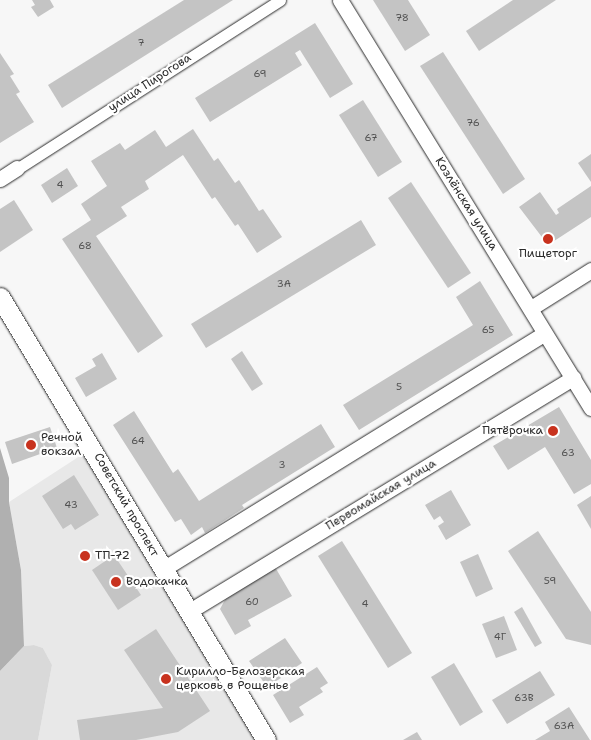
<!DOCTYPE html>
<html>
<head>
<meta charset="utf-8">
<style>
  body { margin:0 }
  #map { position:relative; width:591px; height:740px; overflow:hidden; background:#f7f7f7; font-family:"Shantell Sans",sans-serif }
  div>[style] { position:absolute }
  .built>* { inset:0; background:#e8e8e8 }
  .green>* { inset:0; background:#d9d9d9 }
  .water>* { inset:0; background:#b0b0b0 }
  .building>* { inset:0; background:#c4c4c4 }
  .roads { filter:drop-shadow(0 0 1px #2b2b2b) drop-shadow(0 0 1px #2b2b2b) }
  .pedestrian>* { height:11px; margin:-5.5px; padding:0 5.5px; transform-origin:5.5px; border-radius:5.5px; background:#fff }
  .minor>* { height:15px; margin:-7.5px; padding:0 7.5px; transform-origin:7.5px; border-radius:7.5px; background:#fff }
  .tertiary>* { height:19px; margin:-9.5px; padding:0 9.5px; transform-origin:9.5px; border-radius:9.5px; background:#fff }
  .dots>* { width:14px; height:14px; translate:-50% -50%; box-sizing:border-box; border:2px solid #fff; border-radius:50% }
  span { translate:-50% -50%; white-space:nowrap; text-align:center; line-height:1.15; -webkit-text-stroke:4.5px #fff; paint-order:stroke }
  .number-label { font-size:10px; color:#515151 }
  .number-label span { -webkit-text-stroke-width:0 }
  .street-label { font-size:12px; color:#2b2b2b }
  .poi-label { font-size:12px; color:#2b2b2b }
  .right { translate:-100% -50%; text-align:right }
  .left { translate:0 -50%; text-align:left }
</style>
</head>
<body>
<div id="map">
  <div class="built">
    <i style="clip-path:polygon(83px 454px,244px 721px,255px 740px,38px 740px,52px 665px,43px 648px,34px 645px,24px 646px,21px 570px,9px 502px)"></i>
  </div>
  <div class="green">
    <i style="clip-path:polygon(34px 645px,43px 648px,52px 665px,38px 740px,0 740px,0 671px,24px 646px)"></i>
  </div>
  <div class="water">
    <i style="clip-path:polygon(0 448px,9px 478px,9px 502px,21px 570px,24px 646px,0 671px)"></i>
  </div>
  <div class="building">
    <i style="clip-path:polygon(32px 0,50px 0,54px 7px,38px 17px,31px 7px,35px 5px)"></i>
    <i style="clip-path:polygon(184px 0,233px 0,62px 108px,48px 85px)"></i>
    <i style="clip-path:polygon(373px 0,408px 0,430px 35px,405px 51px)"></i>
    <i style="clip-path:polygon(513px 0,556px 0,479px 51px,466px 31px)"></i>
    <i style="clip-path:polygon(315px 23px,353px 84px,330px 98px,300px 50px,295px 53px,302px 65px,210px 122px,195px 98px)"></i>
    <i style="clip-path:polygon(443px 52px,525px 179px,503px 194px,420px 66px)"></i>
    <i style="clip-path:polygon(0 53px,14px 74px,10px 76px,20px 92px,16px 94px,34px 122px,0 143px)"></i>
    <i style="clip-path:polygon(363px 100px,402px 162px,378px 177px,339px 115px)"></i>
    <i style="clip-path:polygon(193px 129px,214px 161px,218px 158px,235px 183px,239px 180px,259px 211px,263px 209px,282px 237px,257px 253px,238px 224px,235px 226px,215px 197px,212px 199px,183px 155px,145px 181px,149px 189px,121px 207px,127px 216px,96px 236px,163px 336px,138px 353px,62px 239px,91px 220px,81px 204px,107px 186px,91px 161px,120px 143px,125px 150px,155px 130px,166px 147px)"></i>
    <i style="clip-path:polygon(591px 154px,591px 182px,578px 163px)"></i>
    <i style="clip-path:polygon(67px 168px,78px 186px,52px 203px,41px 185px)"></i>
    <i style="clip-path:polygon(411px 182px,471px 273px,448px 288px,388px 198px)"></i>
    <i style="clip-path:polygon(591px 186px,591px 217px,548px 245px,519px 207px,540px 192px,556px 215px,559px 213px,557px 209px)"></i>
    <i style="clip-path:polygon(14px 200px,33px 230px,0 252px,0 209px)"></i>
    <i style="clip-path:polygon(361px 220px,376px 245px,206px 348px,191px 324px)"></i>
    <i style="clip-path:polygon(480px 281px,513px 335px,359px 430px,343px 405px,473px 325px,456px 297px)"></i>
    <i style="clip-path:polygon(242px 351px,263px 384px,252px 391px,231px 359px)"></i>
    <i style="clip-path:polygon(102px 353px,117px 379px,86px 397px,75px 378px,96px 366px,92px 359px)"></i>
    <i style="clip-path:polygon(559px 407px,591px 460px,591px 484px,574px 494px,545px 447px,508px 470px,493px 446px)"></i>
    <i style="clip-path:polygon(134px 411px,173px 473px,178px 469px,199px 501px,321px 424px,335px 447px,242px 505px,244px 508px,205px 533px,202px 527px,191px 535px,181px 519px,175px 522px,113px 425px)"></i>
    <i style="clip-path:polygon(50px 427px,57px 448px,12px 464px,5px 442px)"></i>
    <i style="clip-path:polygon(74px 475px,99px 515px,75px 530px,71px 524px,63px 529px,42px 496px)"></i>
    <i style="clip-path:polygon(451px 490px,471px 525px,446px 540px,438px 526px,444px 522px,440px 516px,434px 520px,425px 505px)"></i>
    <i style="clip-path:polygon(591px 496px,591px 529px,577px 505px)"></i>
    <i style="clip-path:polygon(538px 531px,591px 612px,591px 645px,566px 639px,508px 551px)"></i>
    <i style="clip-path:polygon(342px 541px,412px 653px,388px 668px,318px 556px)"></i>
    <i style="clip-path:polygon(85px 549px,92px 558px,84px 563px,78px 554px)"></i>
    <i style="clip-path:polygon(478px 554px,493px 589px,476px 597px,460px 562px)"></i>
    <i style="clip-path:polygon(114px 555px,141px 595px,118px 610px,92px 570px)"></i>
    <i style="clip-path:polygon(275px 567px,292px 596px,248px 620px,251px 626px,235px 635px,220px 609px,227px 596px)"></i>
    <i style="clip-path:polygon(522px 607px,542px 643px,535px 647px,514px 612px)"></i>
    <i style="clip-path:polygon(504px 616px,517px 650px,496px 658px,482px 624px)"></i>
    <i style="clip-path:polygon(156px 629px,210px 711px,178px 732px,136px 740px,80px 740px,77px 720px,163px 708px,124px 650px)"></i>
    <i style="clip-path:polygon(285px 638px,302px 663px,287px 673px,282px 667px,276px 671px,281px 678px,267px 687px,249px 661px)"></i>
    <i style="clip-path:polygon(454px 663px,483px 712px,460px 726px,431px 677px)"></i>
    <i style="clip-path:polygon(317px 667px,328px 683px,320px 688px,323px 692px,299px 707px,304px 715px,290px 723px,273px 695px)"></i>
    <i style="clip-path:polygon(540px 671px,555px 695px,507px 724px,492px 700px)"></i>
    <i style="clip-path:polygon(569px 707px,590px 740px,535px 740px,550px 731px,545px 722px)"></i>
    <i style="clip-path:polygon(417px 732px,422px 740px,403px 740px)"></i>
  </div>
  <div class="roads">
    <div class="pedestrian">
      <i style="left:20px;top:167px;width:309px;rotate:-32.7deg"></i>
    </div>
    <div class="minor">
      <i style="left:340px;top:0;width:479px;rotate:58.4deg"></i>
      <i style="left:0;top:179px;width:20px;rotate:-33deg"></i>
      <i style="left:531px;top:308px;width:71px;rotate:-32.3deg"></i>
      <i style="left:163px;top:569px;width:448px;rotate:-31.7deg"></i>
      <i style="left:188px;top:612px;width:451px;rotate:-31.3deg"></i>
    </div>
    <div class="tertiary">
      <i style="left:0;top:297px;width:517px;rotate:59.02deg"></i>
    </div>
  </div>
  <div class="dots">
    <i style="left:548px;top:239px;background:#c8321e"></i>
    <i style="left:553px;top:431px;background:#c8321e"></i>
    <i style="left:31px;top:445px;background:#c8321e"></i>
    <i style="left:85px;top:556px;background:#c8321e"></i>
    <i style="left:116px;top:582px;background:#c8321e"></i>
    <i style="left:166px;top:679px;background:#c8321e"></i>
  </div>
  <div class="number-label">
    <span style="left:402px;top:18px">78</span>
    <span style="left:141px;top:43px">7</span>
    <span style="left:260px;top:74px">69</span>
    <span style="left:473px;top:123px">76</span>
    <span style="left:371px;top:138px">67</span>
    <span style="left:60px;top:185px">4</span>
    <span style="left:85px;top:246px">68</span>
    <span style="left:284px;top:284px">3А</span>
    <span style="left:488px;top:330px">65</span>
    <span style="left:399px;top:387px">5</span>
    <span style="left:138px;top:441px">64</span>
    <span style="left:568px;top:453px">63</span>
    <span style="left:282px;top:465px">3</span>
    <span style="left:71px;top:505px">43</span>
    <span style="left:550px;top:581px">59</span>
    <span style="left:252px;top:602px">60</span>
    <span style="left:365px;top:604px">4</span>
    <span style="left:500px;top:637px">4Г</span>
    <span style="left:524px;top:698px">63В</span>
    <span style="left:564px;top:726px">63А</span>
  </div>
  <div class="street-label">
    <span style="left:150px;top:83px;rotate:-33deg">улица Пирогова</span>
    <span style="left:466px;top:204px;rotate:58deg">Козлёнская улица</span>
    <span style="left:381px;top:495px;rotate:-31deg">Первомайская улица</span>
    <span style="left:126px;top:505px;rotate:60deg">Советский проспект</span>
  </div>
  <div class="poi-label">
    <span style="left:548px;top:254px">Пищеторг</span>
    <span class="right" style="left:543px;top:431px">Пятёрочка</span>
    <span class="left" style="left:41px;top:445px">Речной<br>вокзал</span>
    <span class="left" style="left:95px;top:556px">ТП-72</span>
    <span class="left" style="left:126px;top:582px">Водокачка</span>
    <span class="left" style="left:176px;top:679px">Кирилло-Белозерская<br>церковь в Рощенье</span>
  </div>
</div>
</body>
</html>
